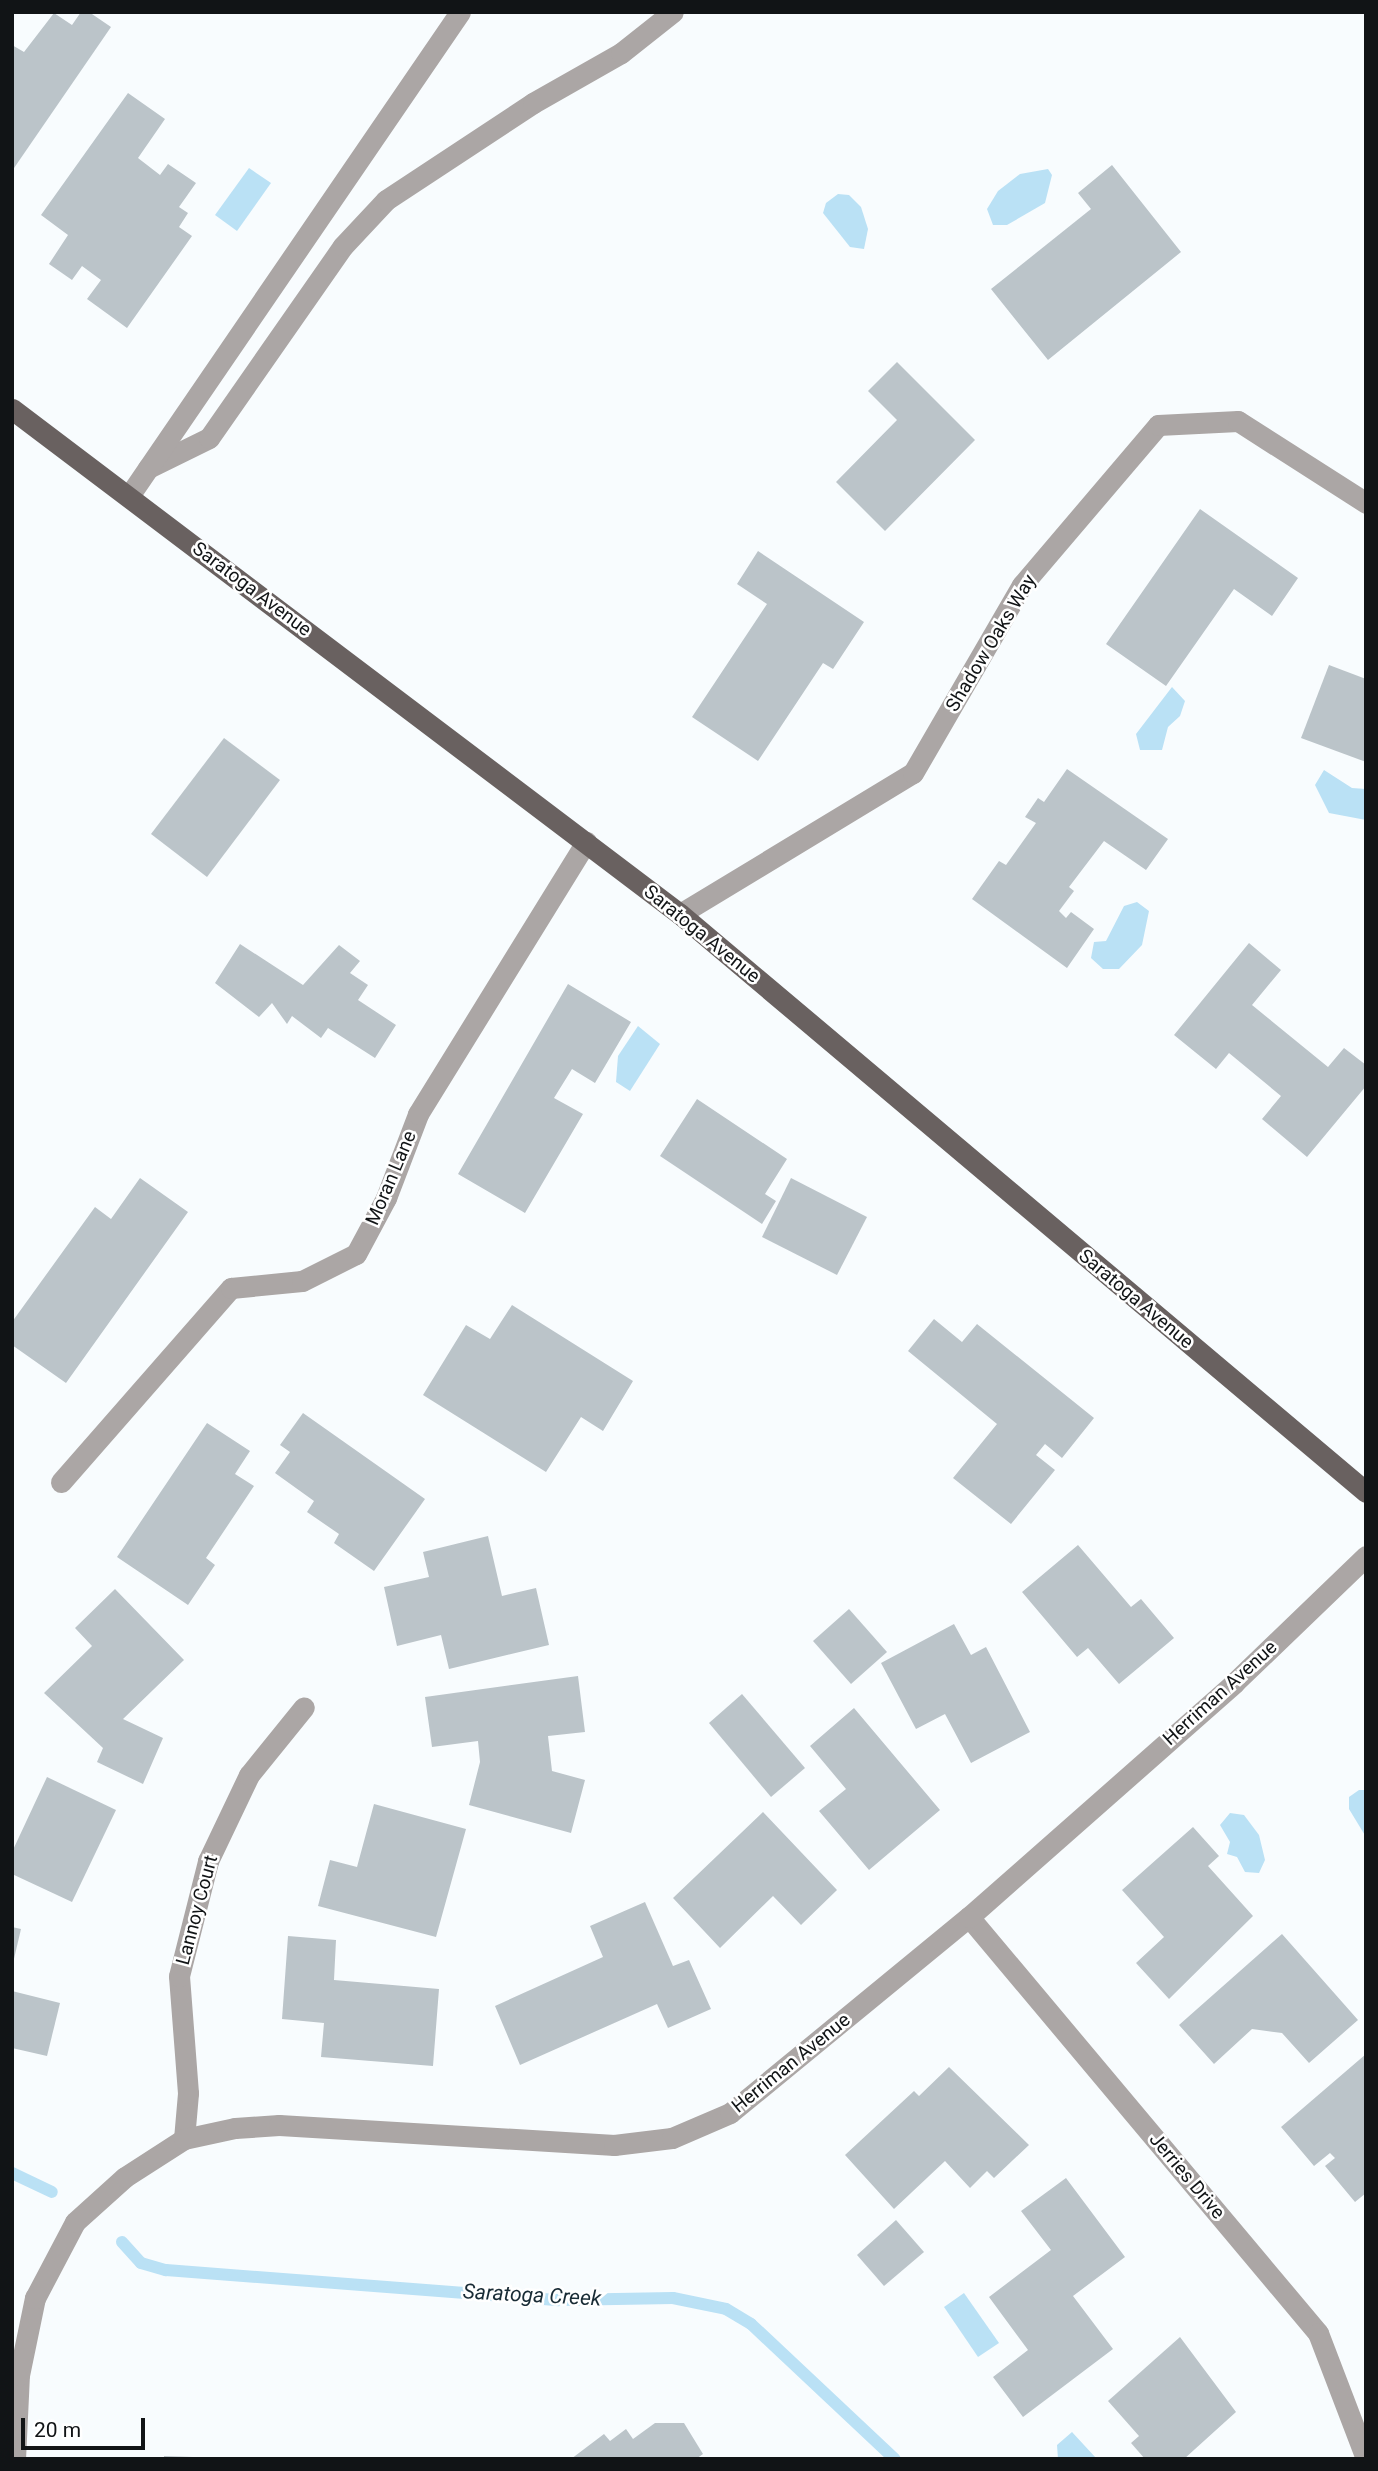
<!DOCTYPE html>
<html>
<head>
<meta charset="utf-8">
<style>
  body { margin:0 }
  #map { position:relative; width:1378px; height:2471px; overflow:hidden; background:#f8fcfe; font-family:Roboto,sans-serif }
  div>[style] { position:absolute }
  .water>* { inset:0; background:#bae1f5 }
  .stream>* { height:12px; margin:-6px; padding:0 6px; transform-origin:6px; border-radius:6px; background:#bae1f5 }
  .building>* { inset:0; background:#bbc4c9 }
  .minor>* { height:21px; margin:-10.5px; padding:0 10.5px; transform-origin:10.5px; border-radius:10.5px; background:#aba6a5 }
  .tertiary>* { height:21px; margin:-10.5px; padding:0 10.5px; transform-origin:10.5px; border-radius:10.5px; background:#aba6a5 }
  .primary>* { height:21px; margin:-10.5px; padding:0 10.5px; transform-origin:10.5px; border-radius:10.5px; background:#696160 }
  span { translate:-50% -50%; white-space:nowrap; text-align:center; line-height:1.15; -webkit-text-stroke:5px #fff; paint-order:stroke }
  .street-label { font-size:19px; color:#111416 }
  .water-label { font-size:21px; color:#192c36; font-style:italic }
  .frame { position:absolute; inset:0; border:14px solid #111416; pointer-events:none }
  .scale { position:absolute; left:21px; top:2418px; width:124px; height:32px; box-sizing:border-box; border:4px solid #111416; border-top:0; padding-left:9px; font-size:21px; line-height:24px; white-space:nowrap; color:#111416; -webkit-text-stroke:5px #fff; paint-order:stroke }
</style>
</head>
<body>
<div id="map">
  <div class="water">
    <i style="clip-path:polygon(249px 168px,271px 183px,237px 231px,215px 215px)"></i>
    <i style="clip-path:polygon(1048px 169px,1052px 175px,1045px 203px,1007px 225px,993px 225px,987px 209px,998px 191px,1020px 174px)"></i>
    <i style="clip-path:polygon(838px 194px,849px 195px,861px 207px,868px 229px,864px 249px,850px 247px,823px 213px,826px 203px)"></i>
    <i style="clip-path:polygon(1172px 687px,1185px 701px,1180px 716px,1168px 727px,1162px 750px,1140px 750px,1136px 734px)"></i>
    <i style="clip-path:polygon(1324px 770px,1352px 788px,1366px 789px,1366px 820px,1329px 813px,1315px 785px)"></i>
    <i style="clip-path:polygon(1137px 902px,1149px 911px,1142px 945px,1119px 969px,1103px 969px,1091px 958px,1094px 942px,1106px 941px,1124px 906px)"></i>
    <i style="clip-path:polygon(638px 1026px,660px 1044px,630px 1091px,616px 1082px,618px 1056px)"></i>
    <i style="clip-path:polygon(1359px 1790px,1366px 1790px,1366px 1837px,1349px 1809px,1349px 1797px)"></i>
    <i style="clip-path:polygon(1230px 1813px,1244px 1815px,1259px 1835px,1265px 1860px,1259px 1873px,1245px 1872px,1237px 1857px,1227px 1854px,1230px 1842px,1220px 1825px)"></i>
    <i style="clip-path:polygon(964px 2293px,999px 2343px,978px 2357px,944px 2307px)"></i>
    <i style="clip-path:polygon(1072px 2432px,1096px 2458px,1114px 2459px,1058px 2459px,1057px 2445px)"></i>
  </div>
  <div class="stream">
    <i style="left:12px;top:2173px;width:44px;rotate:25.4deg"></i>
    <i style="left:122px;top:2242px;width:28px;rotate:48deg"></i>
    <i style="left:141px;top:2263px;width:26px;rotate:16deg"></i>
    <i style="left:166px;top:2270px;width:394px;rotate:4.4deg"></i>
    <i style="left:559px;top:2300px;width:114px;rotate:-1deg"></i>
    <i style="left:673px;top:2298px;width:54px;rotate:11.7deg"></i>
    <i style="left:726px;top:2309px;width:29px;rotate:31deg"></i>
    <i style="left:751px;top:2324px;width:197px;rotate:43.2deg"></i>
  </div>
  <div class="building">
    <i style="clip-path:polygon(81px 12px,89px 12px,111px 27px,12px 171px,12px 45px,24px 52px,54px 13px,72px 25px)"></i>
    <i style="clip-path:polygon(128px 93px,165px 119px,138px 158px,160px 175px,168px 164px,196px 183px,179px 207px,188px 213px,179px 227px,192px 236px,127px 328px,87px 299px,101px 280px,82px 266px,72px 280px,49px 264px,68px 235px,41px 215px)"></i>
    <i style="clip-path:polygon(1112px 165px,1181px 252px,1048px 360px,991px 289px,1091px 209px,1078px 193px)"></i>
    <i style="clip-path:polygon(897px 362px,975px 440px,885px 531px,836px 482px,897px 420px,868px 391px)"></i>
    <i style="clip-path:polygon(1200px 509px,1298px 578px,1272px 616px,1234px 589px,1166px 686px,1106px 644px)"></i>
    <i style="clip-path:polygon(758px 551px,864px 622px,833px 669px,823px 663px,758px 761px,692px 717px,767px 604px,737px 584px)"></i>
    <i style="clip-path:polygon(1329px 665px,1366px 679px,1366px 762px,1301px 738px)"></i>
    <i style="clip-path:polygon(224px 738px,280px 780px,207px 877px,151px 834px)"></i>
    <i style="clip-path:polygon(1067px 769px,1168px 839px,1146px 870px,1104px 841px,1069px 887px,1074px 891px,1059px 911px,1066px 918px,1071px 912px,1094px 929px,1067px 968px,972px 899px,999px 861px,1006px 865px,1036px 823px,1025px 817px,1038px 798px,1044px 802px)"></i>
    <i style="clip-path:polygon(1249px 943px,1281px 970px,1252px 1005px,1328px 1067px,1344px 1048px,1366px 1065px,1366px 1086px,1307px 1157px,1262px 1119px,1281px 1096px,1229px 1053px,1216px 1069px,1174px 1035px)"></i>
    <i style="clip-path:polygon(240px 944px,303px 985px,339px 945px,360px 961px,350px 973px,368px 985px,358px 1000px,396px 1025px,375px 1058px,328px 1028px,321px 1038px,292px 1016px,287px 1024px,272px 1003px,259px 1017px,215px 983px)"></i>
    <i style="clip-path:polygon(568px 984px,631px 1022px,595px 1083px,572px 1069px,554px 1098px,583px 1114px,525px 1213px,458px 1174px)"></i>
    <i style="clip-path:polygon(697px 1099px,787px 1159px,765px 1194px,776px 1201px,762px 1224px,660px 1156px)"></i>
    <i style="clip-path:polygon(140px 1178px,188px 1212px,66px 1383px,12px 1345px,12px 1322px,95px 1207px,111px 1219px)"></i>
    <i style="clip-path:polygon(791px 1178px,867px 1217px,837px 1275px,762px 1237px)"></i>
    <i style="clip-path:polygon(512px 1305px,633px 1381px,603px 1431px,581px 1417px,546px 1472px,423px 1395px,466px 1325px,490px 1339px)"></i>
    <i style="clip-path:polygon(934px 1319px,962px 1342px,977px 1324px,1094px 1418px,1062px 1458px,1045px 1444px,1036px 1455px,1055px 1470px,1011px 1524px,953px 1478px,997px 1424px,908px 1351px)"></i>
    <i style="clip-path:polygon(303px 1413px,425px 1499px,374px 1571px,334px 1543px,339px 1534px,307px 1512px,314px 1501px,275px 1473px,290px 1452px,280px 1445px)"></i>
    <i style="clip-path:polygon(207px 1423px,250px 1451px,235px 1474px,254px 1486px,206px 1558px,215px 1565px,188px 1605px,117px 1557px)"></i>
    <i style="clip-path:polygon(488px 1536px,502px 1596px,536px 1588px,549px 1645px,449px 1669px,441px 1635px,397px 1646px,384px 1587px,429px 1577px,423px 1552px)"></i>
    <i style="clip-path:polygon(1078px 1545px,1131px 1607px,1141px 1599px,1174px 1638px,1119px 1684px,1088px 1648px,1077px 1657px,1022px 1592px)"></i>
    <i style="clip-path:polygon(115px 1589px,184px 1660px,123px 1719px,163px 1738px,143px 1784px,97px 1762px,103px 1748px,44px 1693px,92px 1646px,75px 1628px)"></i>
    <i style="clip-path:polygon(849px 1609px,887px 1652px,851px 1684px,813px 1641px)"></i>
    <i style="clip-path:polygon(954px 1624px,971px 1655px,986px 1647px,1030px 1732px,971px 1763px,945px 1714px,916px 1729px,881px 1663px)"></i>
    <i style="clip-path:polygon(578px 1676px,585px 1732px,548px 1736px,552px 1771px,585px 1780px,571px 1833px,469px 1805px,480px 1762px,478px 1741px,432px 1747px,425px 1697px)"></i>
    <i style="clip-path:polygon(742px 1694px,805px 1768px,771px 1797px,709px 1723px)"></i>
    <i style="clip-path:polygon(854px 1708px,940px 1810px,869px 1870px,819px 1811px,846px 1789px,810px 1746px)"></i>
    <i style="clip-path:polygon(47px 1777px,116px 1810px,72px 1902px,12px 1874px,12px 1852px)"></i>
    <i style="clip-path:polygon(374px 1804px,466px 1829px,436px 1937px,318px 1906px,330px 1860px,357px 1867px)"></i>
    <i style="clip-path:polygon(763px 1812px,837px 1890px,801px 1925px,773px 1896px,720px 1948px,673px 1898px)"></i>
    <i style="clip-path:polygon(1193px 1827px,1219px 1856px,1208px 1866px,1253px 1916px,1169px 1999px,1136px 1963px,1164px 1937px,1122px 1890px)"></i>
    <i style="clip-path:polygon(645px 1902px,673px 1966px,689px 1960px,711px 2009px,668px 2028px,657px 2004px,520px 2065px,495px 2006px,603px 1957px,590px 1926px)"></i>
    <i style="clip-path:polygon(12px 1927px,21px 1929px,13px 1963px,12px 1963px)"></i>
    <i style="clip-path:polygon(1282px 1934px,1358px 2020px,1309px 2063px,1282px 2033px,1252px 2029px,1214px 2064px,1179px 2025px)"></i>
    <i style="clip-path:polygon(288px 1936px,336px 1940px,334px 1980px,439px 1989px,433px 2066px,321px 2057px,324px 2023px,282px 2019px)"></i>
    <i style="clip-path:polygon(12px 1991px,60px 2003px,47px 2056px,12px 2048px)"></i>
    <i style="clip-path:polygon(1366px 2054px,1366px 2193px,1355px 2202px,1325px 2166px,1335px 2158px,1330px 2153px,1314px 2166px,1281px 2127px)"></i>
    <i style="clip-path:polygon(949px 2067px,1029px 2145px,994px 2178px,987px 2171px,970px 2188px,945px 2161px,894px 2209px,845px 2155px,914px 2091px,919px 2096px)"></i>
    <i style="clip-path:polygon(1066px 2178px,1125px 2257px,1073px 2296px,1113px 2349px,1023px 2417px,993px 2377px,1028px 2350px,989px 2297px,1051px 2250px,1021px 2211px)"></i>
    <i style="clip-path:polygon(896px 2220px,924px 2252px,884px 2286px,857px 2255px)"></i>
    <i style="clip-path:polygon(1180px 2337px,1236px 2412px,1184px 2459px,1145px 2459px,1131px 2443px,1139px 2436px,1108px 2401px)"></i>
    <i style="clip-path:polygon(655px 2423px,684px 2423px,703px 2454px,696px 2459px,571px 2459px,604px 2434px,610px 2441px,626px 2429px,633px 2439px)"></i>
    <i style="clip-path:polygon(164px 2456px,193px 2457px,193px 2459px,164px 2459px)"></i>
  </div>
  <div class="minor">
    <i style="left:148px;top:468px;width:68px;rotate:-26.2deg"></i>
    <i style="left:209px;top:438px;width:234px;rotate:-55.1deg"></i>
    <i style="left:343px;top:246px;width:63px;rotate:-46.9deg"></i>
    <i style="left:386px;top:200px;width:176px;rotate:-33.4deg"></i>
    <i style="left:533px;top:103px;width:101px;rotate:-29.6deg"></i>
    <i style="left:621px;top:53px;width:66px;rotate:-38.3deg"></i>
    <i style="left:129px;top:496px;width:586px;rotate:-55.63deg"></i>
    <i style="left:680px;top:914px;width:272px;rotate:-31.2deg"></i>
    <i style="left:913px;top:773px;width:217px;rotate:-59.9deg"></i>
    <i style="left:1022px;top:585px;width:210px;rotate:-49.6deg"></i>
    <i style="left:1158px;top:425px;width:80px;rotate:-2.9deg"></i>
    <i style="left:1238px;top:421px;width:152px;rotate:32.6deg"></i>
    <i style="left:61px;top:1482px;width:258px;rotate:-48.8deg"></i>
    <i style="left:231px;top:1288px;width:71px;rotate:-5.6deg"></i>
    <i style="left:302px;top:1281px;width:60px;rotate:-26.6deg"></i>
    <i style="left:356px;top:1254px;width:64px;rotate:-61.8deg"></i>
    <i style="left:386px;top:1198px;width:90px;rotate:-69.1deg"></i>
    <i style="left:418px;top:1114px;width:320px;rotate:-58.3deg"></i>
    <i style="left:969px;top:1917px;width:543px;rotate:50.01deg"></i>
    <i style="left:1318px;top:2333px;width:135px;rotate:69.1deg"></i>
    <i style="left:184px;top:2139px;width:46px;rotate:-85deg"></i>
    <i style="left:188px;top:2093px;width:117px;rotate:-94.4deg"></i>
    <i style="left:179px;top:1976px;width:119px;rotate:-75.8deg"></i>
    <i style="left:208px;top:1861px;width:95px;rotate:-64.5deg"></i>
    <i style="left:249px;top:1775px;width:87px;rotate:-51deg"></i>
  </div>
  <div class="tertiary">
    <i style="left:15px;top:2459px;width:84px;rotate:-87.3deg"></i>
    <i style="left:19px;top:2375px;width:79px;rotate:-78.3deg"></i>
    <i style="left:35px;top:2298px;width:86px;rotate:-62.2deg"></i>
    <i style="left:75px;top:2222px;width:67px;rotate:-42deg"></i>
    <i style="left:125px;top:2177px;width:70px;rotate:-32.8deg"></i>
    <i style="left:184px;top:2139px;width:52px;rotate:-12.2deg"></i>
    <i style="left:235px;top:2128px;width:44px;rotate:-3.9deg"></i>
    <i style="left:279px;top:2125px;width:336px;rotate:3.4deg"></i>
    <i style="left:614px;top:2145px;width:58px;rotate:-6.9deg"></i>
    <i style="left:672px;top:2138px;width:63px;rotate:-23.3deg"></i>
    <i style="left:730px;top:2113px;width:309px;rotate:-39.4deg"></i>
    <i style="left:969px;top:1917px;width:354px;rotate:-41.4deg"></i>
    <i style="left:1234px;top:1683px;width:183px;rotate:-43.9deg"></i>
  </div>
  <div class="primary">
    <i style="left:12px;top:409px;width:837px;rotate:37.09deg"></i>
    <i style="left:680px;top:914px;width:897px;rotate:40.12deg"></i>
  </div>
  <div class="street-label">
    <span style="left:252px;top:589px;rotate:37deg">Saratoga Avenue</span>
    <span style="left:991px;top:643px;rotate:-59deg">Shadow Oaks Way</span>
    <span style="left:702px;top:934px;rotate:39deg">Saratoga Avenue</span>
    <span style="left:391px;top:1178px;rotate:-67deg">Moran Lane</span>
    <span style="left:1136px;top:1299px;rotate:40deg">Saratoga Avenue</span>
    <span style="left:1220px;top:1693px;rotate:-42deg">Herriman Avenue</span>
    <span style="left:197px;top:1910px;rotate:-75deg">Lannoy Court</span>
    <span style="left:791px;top:2063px;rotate:-39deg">Herriman Avenue</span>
    <span style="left:1187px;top:2176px;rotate:50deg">Jerries Drive</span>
  </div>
  <div class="water-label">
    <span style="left:532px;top:2295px;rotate:3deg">Saratoga Creek</span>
  </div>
  <div class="frame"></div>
  <div class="scale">20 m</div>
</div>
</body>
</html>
